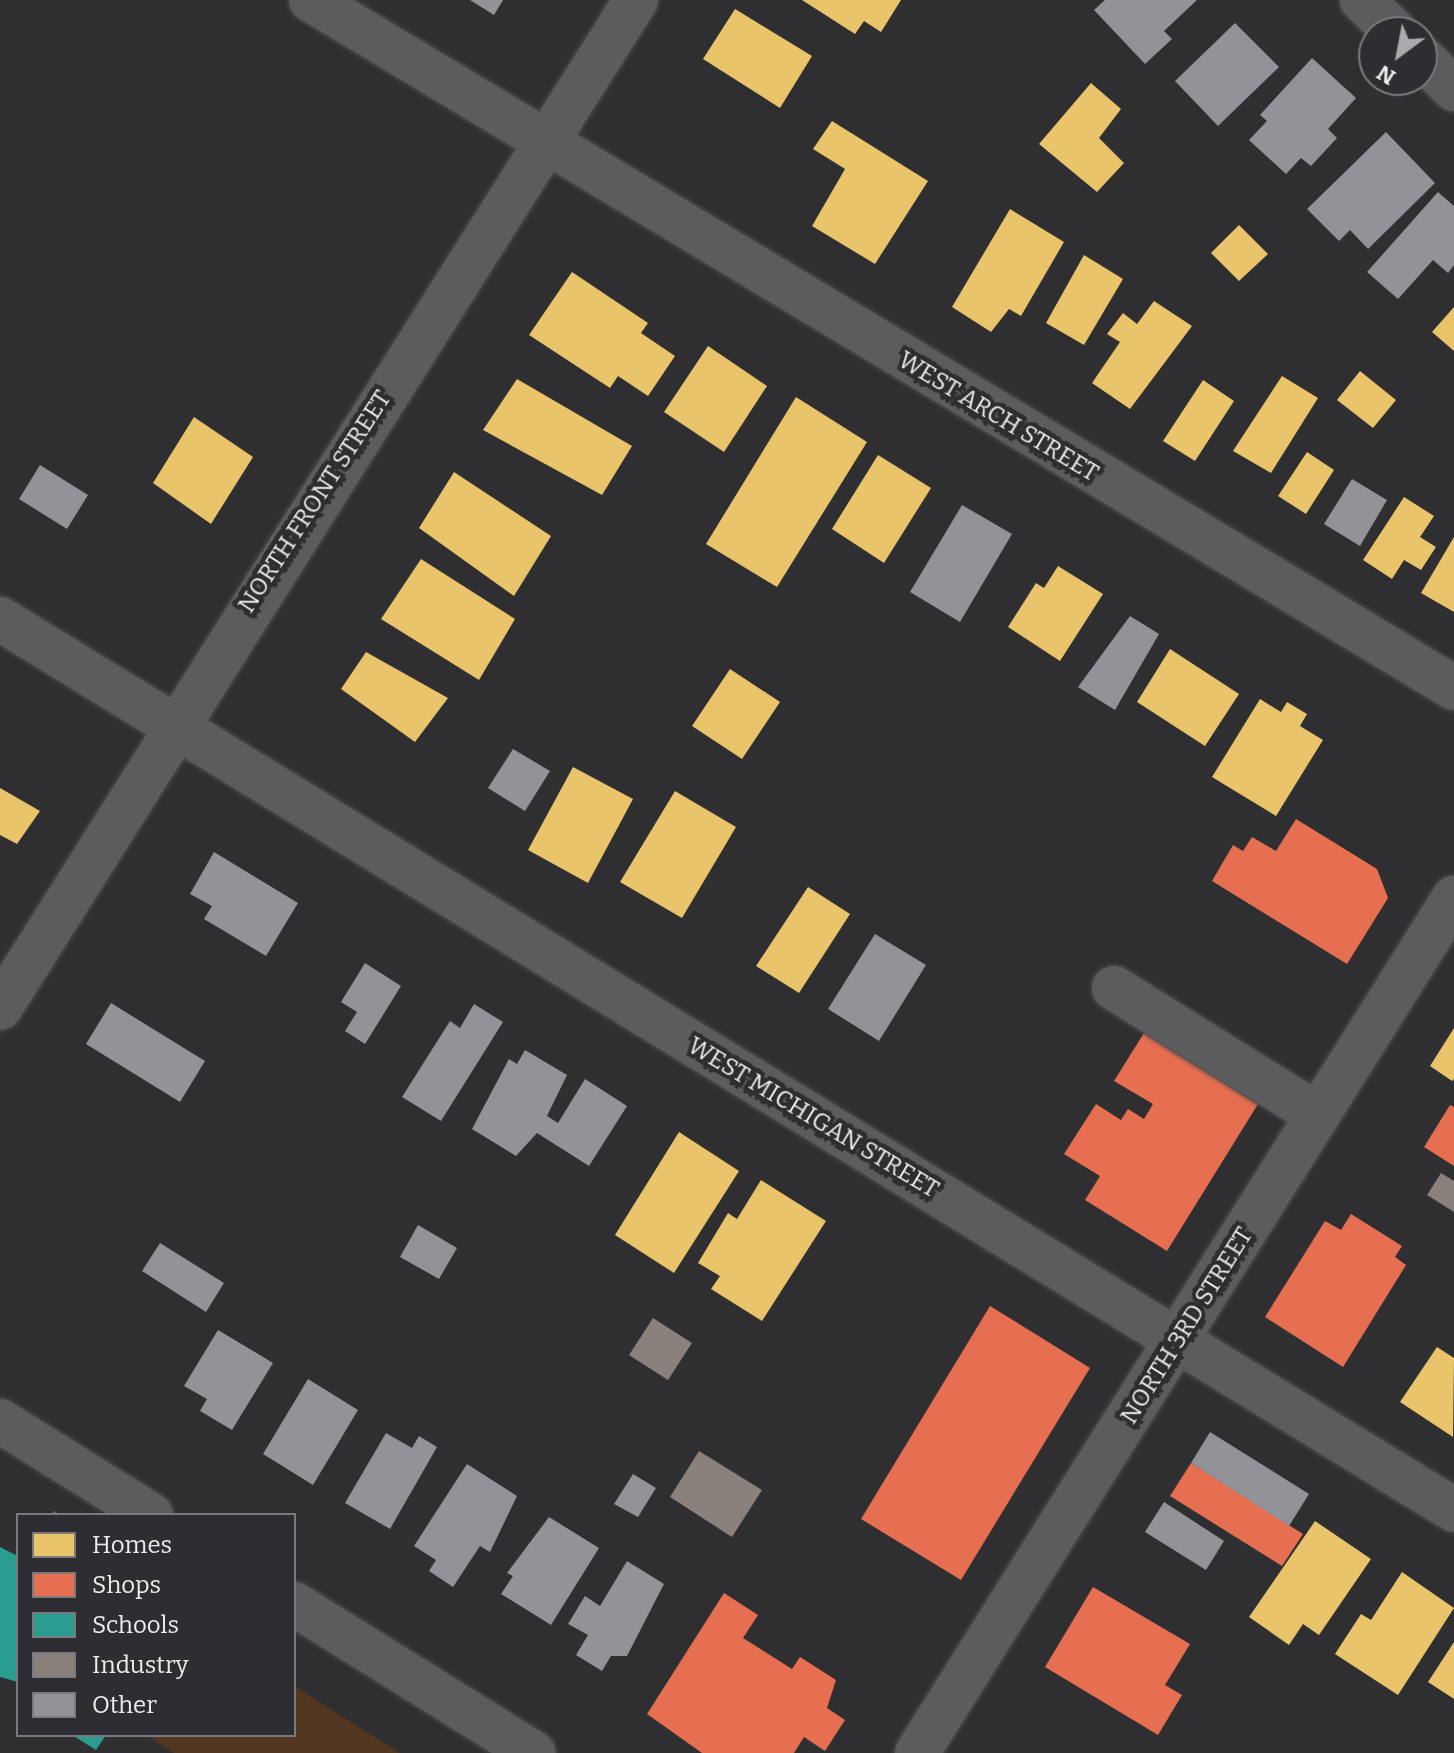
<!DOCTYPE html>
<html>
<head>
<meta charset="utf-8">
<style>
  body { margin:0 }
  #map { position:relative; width:1454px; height:1753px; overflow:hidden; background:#2f2f31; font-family:Bitter,serif }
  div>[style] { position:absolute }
  .green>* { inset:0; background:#533620 }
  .homes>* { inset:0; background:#e9c46a }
  .shops>* { inset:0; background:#e76f51 }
  .schools>* { inset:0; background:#2a9d8f }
  .industry>* { inset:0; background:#8a817c }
  .building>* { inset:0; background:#939299 }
  .path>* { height:5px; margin-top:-2.5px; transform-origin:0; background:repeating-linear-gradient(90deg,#656567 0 4px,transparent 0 10px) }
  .roads { filter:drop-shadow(0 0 2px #4b4b4d) drop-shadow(0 0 2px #4b4b4d) }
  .minor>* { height:44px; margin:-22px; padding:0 22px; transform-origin:22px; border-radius:22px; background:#5c5c5e }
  span { translate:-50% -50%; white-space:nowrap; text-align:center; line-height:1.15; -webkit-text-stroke:8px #2e2e32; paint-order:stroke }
  .street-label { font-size:24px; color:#ededef }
  .legend { position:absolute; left:16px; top:1513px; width:280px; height:224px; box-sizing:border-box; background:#2e2e32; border:2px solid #7a7a7e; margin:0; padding:10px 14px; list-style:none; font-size:24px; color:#ededef }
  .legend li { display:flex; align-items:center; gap:16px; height:40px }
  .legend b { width:40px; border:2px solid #7a7a7e }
  .north { position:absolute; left:1358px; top:16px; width:80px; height:80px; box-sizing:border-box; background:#2e2e32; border:2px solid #7a7a7e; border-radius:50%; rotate:212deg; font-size:22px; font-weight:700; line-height:32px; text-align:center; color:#ededef }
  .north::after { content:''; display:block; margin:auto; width:28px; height:36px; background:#aaaaac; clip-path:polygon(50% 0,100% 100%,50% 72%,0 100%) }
</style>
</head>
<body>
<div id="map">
  <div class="green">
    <i style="clip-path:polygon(294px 1686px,400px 1753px,174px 1753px,146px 1735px,294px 1735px)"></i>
  </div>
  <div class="homes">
    <i style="clip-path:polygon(802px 0,901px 0,881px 32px,864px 21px,855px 34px)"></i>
    <i style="clip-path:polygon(735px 9px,812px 56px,780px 108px,703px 59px)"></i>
    <i style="clip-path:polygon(1091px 83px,1121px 109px,1099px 138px,1124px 163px,1097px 192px,1039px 144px)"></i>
    <i style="clip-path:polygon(832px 121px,928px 181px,875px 264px,812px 226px,845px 169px,813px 149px)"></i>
    <i style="clip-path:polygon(1010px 209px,1064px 242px,1021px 316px,1009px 309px,991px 332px,952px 307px)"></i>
    <i style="clip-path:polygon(1239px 225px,1268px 254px,1239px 281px,1211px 253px)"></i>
    <i style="clip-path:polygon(1084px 255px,1123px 279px,1084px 345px,1046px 323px)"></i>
    <i style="clip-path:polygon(572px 272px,648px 323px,641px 333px,675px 356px,648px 396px,618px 376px,610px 388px,529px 335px)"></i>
    <i style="clip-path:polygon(1154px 301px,1192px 326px,1130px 409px,1092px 383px,1120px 342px,1107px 334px,1123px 313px,1137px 324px)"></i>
    <i style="clip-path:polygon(1454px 307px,1454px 351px,1432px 332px)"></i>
    <i style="clip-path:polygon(708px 346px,767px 386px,724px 452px,664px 412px)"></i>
    <i style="clip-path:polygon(1360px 371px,1396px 400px,1373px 428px,1337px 400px)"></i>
    <i style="clip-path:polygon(1282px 376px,1318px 398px,1271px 473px,1233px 451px)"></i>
    <i style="clip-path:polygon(517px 379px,632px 446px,602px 495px,483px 430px)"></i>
    <i style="clip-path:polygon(1203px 380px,1234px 401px,1195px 461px,1163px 441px)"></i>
    <i style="clip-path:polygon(796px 397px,867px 442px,777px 587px,706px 544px)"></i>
    <i style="clip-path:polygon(194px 417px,253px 457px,211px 524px,153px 483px)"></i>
    <i style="clip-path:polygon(1307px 452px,1334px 470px,1306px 514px,1278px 496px)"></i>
    <i style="clip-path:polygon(878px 455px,931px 488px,884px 563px,832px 529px)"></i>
    <i style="clip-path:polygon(454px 472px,551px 536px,514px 596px,419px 528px)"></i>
    <i style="clip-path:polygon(1404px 497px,1434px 516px,1420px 537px,1436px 547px,1421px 570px,1404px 560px,1392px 579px,1363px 560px)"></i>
    <i style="clip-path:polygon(1454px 537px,1454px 612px,1421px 593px)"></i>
    <i style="clip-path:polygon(421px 559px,515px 619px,479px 680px,381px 619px)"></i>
    <i style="clip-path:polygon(1058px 566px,1103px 594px,1060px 661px,1008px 627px,1036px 583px,1044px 588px)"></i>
    <i style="clip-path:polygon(1170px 649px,1239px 694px,1205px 746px,1137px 702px)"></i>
    <i style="clip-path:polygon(366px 652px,448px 698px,415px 742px,341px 689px)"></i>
    <i style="clip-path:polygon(730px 669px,780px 702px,742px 759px,692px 726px)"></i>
    <i style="clip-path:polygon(1260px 699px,1281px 712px,1287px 702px,1307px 714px,1300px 726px,1323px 740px,1276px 816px,1212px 777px)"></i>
    <i style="clip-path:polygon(573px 767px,633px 799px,588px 883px,528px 850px)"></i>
    <i style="clip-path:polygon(0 788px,40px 811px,17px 844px,0 835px)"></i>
    <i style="clip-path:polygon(675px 791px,736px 827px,682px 918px,620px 882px)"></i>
    <i style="clip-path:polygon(808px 887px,850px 914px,799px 993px,756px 966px)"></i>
    <i style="clip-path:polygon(1454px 1028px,1454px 1079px,1452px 1081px,1430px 1066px)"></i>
    <i style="clip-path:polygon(679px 1132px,739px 1171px,674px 1273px,615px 1235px)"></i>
    <i style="clip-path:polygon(761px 1180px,826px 1221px,762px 1321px,711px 1289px,720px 1276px,698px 1263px,728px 1213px,737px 1219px)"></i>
    <i style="clip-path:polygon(1437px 1347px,1454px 1358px,1453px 1437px,1400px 1402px)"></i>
    <i style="clip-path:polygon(1315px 1521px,1371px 1559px,1319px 1635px,1303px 1624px,1289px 1645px,1249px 1617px)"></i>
    <i style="clip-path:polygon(1402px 1572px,1454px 1608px,1398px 1695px,1335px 1654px,1361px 1614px,1371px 1620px)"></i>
    <i style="clip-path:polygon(1454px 1642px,1454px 1699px,1428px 1682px)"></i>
  </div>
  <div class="shops">
    <i style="clip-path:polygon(1296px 819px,1377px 869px,1388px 898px,1347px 964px,1212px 881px,1233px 845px,1243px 851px,1252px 837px,1276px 851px)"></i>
    <i style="clip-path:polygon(1144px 1033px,1258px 1104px,1167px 1251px,1085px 1200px,1100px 1176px,1064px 1154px,1096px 1104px,1121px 1120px,1128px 1109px,1144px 1119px,1153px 1104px,1114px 1081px)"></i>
    <i style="clip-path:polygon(1450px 1105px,1454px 1107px,1454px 1166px,1424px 1147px)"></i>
    <i style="clip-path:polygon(1351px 1214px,1402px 1246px,1395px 1257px,1406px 1265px,1343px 1367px,1265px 1317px,1325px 1221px,1341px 1230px)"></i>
    <i style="clip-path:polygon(990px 1306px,1090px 1368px,961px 1580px,861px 1519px)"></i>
    <i style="clip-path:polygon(1191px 1463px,1303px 1534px,1282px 1566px,1170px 1496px)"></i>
    <i style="clip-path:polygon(1093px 1587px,1190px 1644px,1165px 1685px,1182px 1695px,1158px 1735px,1045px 1667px)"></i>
    <i style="clip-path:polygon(724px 1593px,758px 1615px,743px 1638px,792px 1669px,800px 1657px,836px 1680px,827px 1708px,845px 1720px,825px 1751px,804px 1737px,794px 1753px,702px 1753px,647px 1714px)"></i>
  </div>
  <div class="schools">
    <i style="clip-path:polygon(0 1547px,18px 1556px,18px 1682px,0 1677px)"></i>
    <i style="clip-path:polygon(72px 1735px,106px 1735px,96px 1750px)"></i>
  </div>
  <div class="industry">
    <i style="clip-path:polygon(1441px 1173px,1454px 1181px,1454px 1212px,1427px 1195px)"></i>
    <i style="clip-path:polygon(653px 1318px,692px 1343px,668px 1380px,629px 1355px)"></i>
    <i style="clip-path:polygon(699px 1451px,762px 1490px,732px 1537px,670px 1497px)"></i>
  </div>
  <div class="building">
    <i style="clip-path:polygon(470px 0,503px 0,494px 15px)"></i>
    <i style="clip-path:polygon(1105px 0,1197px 0,1164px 31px,1172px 39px,1145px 64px,1094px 10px)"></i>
    <i style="clip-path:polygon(1235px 23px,1279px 67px,1218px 126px,1175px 81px)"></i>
    <i style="clip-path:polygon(1312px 58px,1356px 98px,1328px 129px,1337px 138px,1311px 166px,1301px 158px,1286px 174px,1249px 140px,1267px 121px,1260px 115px)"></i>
    <i style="clip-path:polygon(1386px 132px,1435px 183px,1368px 249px,1350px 230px,1339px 241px,1307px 209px)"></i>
    <i style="clip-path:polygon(1438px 192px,1454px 206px,1454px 265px,1448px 273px,1433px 260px,1398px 299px,1367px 272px)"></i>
    <i style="clip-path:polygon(40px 465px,88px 495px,67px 529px,19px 499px)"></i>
    <i style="clip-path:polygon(1352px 479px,1387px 500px,1360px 546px,1324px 524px)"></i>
    <i style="clip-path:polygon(962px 505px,1012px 534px,960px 622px,910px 592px)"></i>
    <i style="clip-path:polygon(1130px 616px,1159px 634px,1115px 710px,1078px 687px)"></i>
    <i style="clip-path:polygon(513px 749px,550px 771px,525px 811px,488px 788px)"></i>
    <i style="clip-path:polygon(214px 852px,298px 903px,266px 956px,204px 919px,212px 906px,190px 894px)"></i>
    <i style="clip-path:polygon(875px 934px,926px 965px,879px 1041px,828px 1009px)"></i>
    <i style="clip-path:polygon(365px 963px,401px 986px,365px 1044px,345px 1031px,357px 1012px,341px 1002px)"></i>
    <i style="clip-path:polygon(111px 1003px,205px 1061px,180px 1102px,86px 1044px)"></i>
    <i style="clip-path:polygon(474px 1004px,503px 1022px,441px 1121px,402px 1097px,450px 1021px,460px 1028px)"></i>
    <i style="clip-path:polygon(525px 1050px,567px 1075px,547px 1116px,558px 1123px,585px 1079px,627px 1106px,589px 1166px,537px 1133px,516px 1156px,472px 1129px,509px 1059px,517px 1064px)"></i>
    <i style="clip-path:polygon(418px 1225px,457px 1248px,439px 1279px,400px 1257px)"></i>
    <i style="clip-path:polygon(160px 1243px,224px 1283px,206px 1312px,142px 1271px)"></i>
    <i style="clip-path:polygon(218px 1330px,273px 1363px,232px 1430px,200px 1411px,207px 1399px,184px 1386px)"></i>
    <i style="clip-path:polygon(308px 1379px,358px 1410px,313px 1485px,263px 1454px)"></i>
    <i style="clip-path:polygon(1210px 1432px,1309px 1494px,1289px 1526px,1191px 1463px)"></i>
    <i style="clip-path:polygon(386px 1433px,412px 1448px,419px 1436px,437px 1447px,390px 1529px,345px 1503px)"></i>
    <i style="clip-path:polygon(467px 1464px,517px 1496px,490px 1552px,480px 1546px,453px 1587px,429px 1571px,436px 1560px,414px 1546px)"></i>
    <i style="clip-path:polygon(633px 1474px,656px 1488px,638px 1517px,614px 1504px)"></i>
    <i style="clip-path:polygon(1164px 1502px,1224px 1541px,1206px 1570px,1145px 1532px)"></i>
    <i style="clip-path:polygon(549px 1517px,599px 1548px,551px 1625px,501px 1594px,513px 1576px,507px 1573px)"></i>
    <i style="clip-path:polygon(627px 1561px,664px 1584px,627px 1656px,611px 1656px,602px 1671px,576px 1655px,588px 1635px,568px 1624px,585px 1596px,600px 1606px)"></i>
  </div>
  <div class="path">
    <i style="left:54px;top:1515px;width:4px;rotate:-56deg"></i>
  </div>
  <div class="roads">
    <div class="minor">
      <i style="left:311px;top:0;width:1334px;rotate:31.04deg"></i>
      <i style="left:1362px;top:0;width:46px;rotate:44.1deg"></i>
      <i style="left:1422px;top:58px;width:45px;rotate:44.1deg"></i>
      <i style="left:0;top:619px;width:1705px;rotate:31.5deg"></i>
      <i style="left:1114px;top:988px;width:240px;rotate:31.9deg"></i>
      <i style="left:0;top:1008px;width:1192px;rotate:-57.75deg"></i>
      <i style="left:0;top:1421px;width:178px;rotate:31.9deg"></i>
      <i style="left:294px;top:1604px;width:282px;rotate:31.9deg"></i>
      <i style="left:917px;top:1753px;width:1010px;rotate:-57.87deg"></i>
    </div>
  </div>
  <div class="street-label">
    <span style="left:998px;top:417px;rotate:31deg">WEST ARCH STREET</span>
    <span style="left:315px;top:502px;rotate:-57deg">NORTH FRONT STREET</span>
    <span style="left:813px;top:1118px;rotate:31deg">WEST MICHIGAN STREET</span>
    <span style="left:1187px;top:1326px;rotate:-58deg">NORTH 3RD STREET</span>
  </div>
  <ul class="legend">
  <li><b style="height:22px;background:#e9c46a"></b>Homes</li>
  <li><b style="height:22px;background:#e76f51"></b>Shops</li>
  <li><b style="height:22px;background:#2a9d8f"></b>Schools</li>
  <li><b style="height:22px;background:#8a817c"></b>Industry</li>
  <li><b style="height:22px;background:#939299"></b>Other</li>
  </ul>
  <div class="north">N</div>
</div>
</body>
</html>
